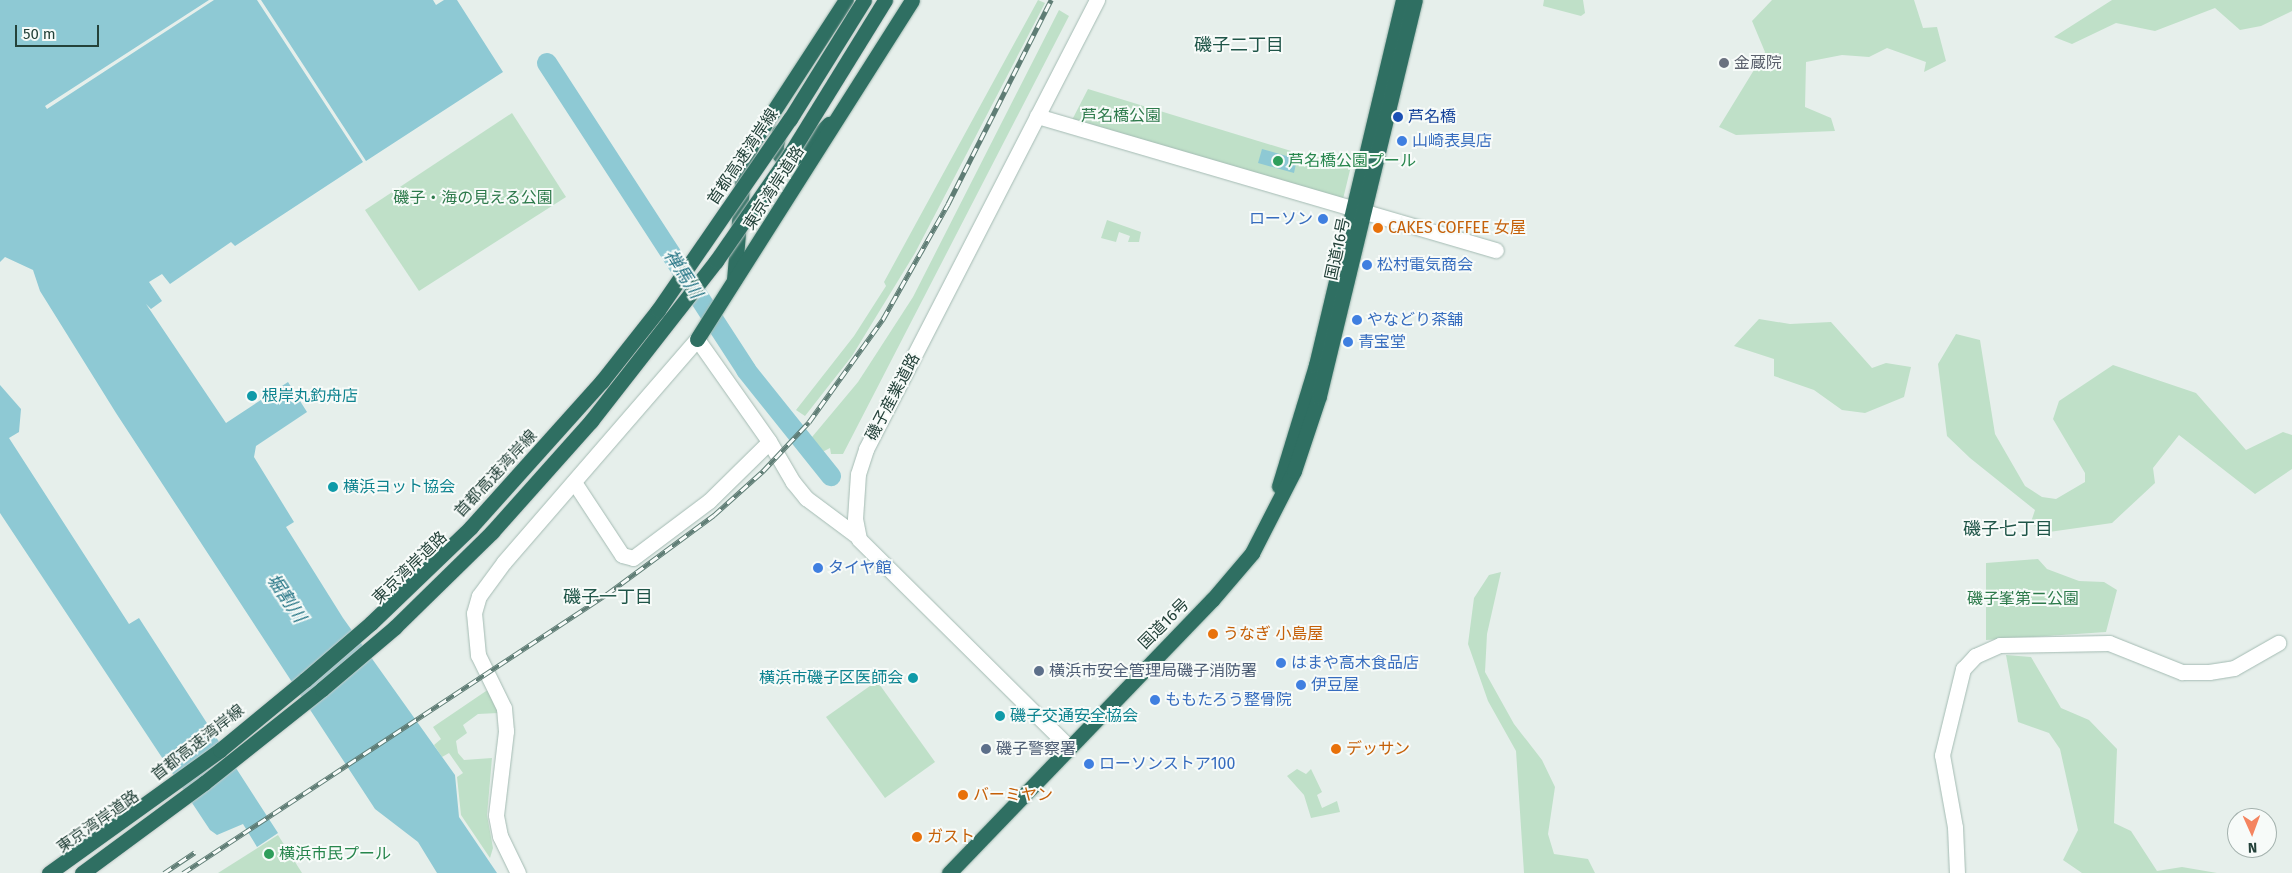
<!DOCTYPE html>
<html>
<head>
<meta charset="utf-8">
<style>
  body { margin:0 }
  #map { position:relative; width:2292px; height:873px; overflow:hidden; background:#e6efeb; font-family:"Fira Sans","Noto Sans JP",sans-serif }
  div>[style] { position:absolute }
  .green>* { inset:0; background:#bfe0c8 }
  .water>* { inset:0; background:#8ec9d4 }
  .river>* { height:20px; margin:-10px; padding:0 10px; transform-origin:10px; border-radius:10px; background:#8ec9d4 }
  .roads { filter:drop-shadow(0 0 1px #a4bbb3) drop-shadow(0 0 1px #a4bbb3) }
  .secondary>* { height:15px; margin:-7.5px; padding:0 7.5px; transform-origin:7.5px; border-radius:7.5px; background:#fff }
  .highway>* { height:15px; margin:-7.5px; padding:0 7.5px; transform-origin:7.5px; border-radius:7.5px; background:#2f6f62 }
  .rail>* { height:5px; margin-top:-2.5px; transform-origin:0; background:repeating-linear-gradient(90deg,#f7fbf9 0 9px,#5f7d75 0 18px); box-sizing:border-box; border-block:1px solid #5f7d75 }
  .bridges { filter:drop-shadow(0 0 1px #c2cac8) drop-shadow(0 0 1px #c2cac8) }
  .highway-bridge>* { height:15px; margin:-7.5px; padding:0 7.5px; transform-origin:7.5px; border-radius:7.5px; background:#2f6f62 }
  .dots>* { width:14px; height:14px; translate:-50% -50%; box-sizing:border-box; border:2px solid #f7fbf9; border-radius:50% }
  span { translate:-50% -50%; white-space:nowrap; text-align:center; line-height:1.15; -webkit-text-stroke:4px #f7fbf9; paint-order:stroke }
  .worship-label { font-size:16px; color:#5b616d }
  .left { translate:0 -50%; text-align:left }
  .park-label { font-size:16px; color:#2d7a4b }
  .transit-label { font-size:16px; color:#164399 }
  .shop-label { font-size:16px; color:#366cbe }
  .right { translate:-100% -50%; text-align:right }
  .street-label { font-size:16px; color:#24423a }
  .leisure-label { font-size:16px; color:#27864d }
  .food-label { font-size:16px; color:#c56008 }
  .culture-label { font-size:16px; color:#0d838f }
  .service-label { font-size:16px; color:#4e5e75 }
  .neighbourhood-label { font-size:18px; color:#1f5548 }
  .water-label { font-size:18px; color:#1c6f80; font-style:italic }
  .north { position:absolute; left:2227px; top:808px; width:50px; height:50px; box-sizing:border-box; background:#f7fbf9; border:1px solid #a3b1ad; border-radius:50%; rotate:178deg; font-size:14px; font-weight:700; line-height:20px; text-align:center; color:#24423a }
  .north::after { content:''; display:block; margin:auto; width:18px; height:22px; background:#f4845f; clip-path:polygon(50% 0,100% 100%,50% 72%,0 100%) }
  .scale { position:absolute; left:15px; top:25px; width:84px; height:22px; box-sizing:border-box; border:2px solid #24423a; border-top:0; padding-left:6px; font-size:15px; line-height:18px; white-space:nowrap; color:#24423a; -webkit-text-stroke:4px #f7fbf9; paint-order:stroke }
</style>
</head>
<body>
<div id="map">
  <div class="green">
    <i style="clip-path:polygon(1038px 0,1045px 3px,915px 253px,852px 356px,805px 416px,796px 410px,854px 336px,886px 286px,884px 282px)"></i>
    <i style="clip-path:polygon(1544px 0,1583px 0,1585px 13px,1581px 16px,1543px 6px)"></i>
    <i style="clip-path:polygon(1772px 0,1914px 0,1923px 28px,1937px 27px,1946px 61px,1924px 72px,1926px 62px,1887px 48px,1869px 57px,1842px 55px,1806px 62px,1805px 107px,1831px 118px,1835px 131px,1736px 135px,1719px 127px,1765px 52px,1752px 21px)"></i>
    <i style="clip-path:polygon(2112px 0,2292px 0,2292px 11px,2261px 26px,2240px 30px,2215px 8px,2155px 31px,2116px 23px,2072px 44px,2054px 37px)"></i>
    <i style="clip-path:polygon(1059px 10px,1069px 16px,843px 454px,831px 454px,830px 448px,809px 459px,802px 449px,858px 382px,913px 297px)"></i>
    <i style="clip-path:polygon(1088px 89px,1314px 158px,1315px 156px,1351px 166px,1343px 199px,1072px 120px)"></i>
    <i style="clip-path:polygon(512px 113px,566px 197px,419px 291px,365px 210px)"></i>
    <i style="clip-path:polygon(1107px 220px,1141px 232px,1139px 242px,1128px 242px,1130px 236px,1119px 232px,1116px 242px,1101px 238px)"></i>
    <i style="clip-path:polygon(1759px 319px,1790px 324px,1831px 322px,1872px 368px,1886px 363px,1911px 367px,1904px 397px,1865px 413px,1842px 410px,1814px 390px,1774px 376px,1774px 359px,1734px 346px)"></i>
    <i style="clip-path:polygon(1956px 334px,1980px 340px,1995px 434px,2025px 486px,2042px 497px,2056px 499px,2085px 482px,2085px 473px,2053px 419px,2059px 401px,2113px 365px,2196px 393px,2246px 450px,2283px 432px,2292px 435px,2292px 469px,2255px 494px,2179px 435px,2153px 468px,2155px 483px,2112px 523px,2042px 533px,2031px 522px,2035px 510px,1970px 458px,1947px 436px,1938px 364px)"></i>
    <i style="clip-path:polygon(2038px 559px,2047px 569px,2079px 581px,2104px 582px,2117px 590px,2106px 632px,1986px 640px,1986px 563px)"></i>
    <i style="clip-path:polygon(1501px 572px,1487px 634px,1485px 672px,1514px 724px,1542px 760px,1555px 787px,1548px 834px,1554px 854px,1588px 859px,1595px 873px,1524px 873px,1516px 751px,1488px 701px,1468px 644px,1474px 598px,1489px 575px)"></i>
    <i style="clip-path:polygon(2006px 655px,2031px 657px,2061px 708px,2089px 720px,2117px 749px,2114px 823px,2131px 831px,2157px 871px,2182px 867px,2217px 873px,2082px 873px,2063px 860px,2078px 830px,2060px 749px,2049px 733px,2018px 722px)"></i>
    <i style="clip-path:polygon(877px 681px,935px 762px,885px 798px,826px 717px)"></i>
    <i style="clip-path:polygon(489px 689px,495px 699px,498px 713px,478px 714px,463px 725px,467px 733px,456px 741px,458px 753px,464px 760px,492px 758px,487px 815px,493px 848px,490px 858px,461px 815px,457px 777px,463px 773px,449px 753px,442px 757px,434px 745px,441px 739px,433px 727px)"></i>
    <i style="clip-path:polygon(1297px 769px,1306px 774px,1311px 769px,1322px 792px,1317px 795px,1322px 808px,1337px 801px,1340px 812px,1311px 818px,1304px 795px,1287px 776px)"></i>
    <i style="clip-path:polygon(278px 835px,302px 873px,218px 873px)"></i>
  </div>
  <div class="water">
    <i style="clip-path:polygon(0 0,209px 0,45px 106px,47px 109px,214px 0,257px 0,363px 162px,235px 246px,231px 242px,170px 284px,162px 274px,149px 282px,162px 301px,151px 309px,146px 304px,226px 423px,288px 382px,307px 412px,256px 446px,254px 457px,294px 522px,286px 527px,343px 618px,455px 775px,459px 817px,497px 873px,437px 873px,418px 842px,375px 809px,116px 413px,40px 291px,33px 270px,5px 257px,0 262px)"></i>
    <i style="clip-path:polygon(261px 0,433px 0,436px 5px,444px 0,457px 0,503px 72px,366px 161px)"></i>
    <i style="clip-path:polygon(1262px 149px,1297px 159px,1294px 173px,1258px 163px)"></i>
    <i style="clip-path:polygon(0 385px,21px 409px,19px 432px,9px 438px,129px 624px,139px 618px,278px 833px,257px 847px,243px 824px,217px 835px,210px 830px,0 513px)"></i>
  </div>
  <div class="river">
    <i style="left:547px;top:63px;width:366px;rotate:57deg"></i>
    <i style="left:746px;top:370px;width:136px;rotate:51.3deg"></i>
  </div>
  <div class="roads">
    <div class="secondary">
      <i style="left:1037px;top:116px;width:478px;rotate:16.3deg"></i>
      <i style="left:574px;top:482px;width:87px;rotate:56.7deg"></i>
      <i style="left:622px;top:555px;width:11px;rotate:15deg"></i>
      <i style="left:633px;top:558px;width:95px;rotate:-36.9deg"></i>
      <i style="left:709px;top:501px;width:78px;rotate:-44.5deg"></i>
      <i style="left:1069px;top:747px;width:296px;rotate:-135.3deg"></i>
      <i style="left:859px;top:539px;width:20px;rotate:-101deg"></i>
      <i style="left:855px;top:519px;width:45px;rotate:-86.2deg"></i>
      <i style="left:858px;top:474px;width:26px;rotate:-72deg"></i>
      <i style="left:866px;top:449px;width:505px;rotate:-62.78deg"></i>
      <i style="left:518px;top:873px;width:41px;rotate:-115.9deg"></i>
      <i style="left:500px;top:836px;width:21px;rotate:-101deg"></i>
      <i style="left:496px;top:815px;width:85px;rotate:-83.2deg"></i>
      <i style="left:506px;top:731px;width:23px;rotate:-95deg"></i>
      <i style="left:504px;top:708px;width:59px;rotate:-116.1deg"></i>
      <i style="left:478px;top:655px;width:42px;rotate:-95.4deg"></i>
      <i style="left:474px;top:613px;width:18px;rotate:-74deg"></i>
      <i style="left:479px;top:596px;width:42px;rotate:-53.7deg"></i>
      <i style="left:504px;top:562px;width:295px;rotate:-49.1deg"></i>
      <i style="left:697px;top:339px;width:125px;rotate:54.8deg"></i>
      <i style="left:769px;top:441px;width:48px;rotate:59.7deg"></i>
      <i style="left:793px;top:482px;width:21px;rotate:51deg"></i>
      <i style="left:806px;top:498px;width:64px;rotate:36.7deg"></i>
      <i style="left:1957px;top:873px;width:46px;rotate:-92.5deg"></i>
      <i style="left:1955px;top:827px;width:73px;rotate:-100.2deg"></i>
      <i style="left:1942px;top:755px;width:89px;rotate:-76.3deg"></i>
      <i style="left:1963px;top:669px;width:18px;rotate:-47deg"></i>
      <i style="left:1975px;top:656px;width:27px;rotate:-24deg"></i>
      <i style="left:2000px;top:645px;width:109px;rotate:-1.1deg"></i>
      <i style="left:2109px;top:643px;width:79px;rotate:21.7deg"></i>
      <i style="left:2182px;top:672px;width:27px"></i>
      <i style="left:2209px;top:672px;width:25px;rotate:-9deg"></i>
      <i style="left:2234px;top:668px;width:51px;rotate:-29.6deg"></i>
    </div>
    <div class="highway">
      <i style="left:779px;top:132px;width:17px;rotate:103deg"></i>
      <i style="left:775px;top:149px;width:13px;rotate:51deg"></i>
      <i style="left:783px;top:159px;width:9px;rotate:6deg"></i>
      <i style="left:792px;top:160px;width:52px;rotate:-44.2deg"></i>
      <i style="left:734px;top:280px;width:116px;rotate:-85.1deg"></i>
      <i style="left:744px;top:164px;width:22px;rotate:-68deg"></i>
      <i style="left:752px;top:144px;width:172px;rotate:-56.9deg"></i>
      <i style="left:697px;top:339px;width:401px;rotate:-57.6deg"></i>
      <i style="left:1279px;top:486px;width:127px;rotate:-73deg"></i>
      <i style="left:1316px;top:365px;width:375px;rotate:-76.6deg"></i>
      <i style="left:949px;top:873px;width:379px;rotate:-46.1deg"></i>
      <i style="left:1212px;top:600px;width:62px;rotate:-49.6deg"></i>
      <i style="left:1252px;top:553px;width:92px;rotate:-62.9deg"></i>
      <i style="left:1294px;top:471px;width:79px;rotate:-71.6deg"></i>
      <i style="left:1319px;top:396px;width:407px;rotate:-76.4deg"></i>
    </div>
  </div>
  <div class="rail">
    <i style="left:164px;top:873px;width:37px;rotate:-34deg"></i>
    <i style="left:183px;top:873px;width:508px;rotate:-33.35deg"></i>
    <i style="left:607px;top:594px;width:133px;rotate:-36.4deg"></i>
    <i style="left:714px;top:515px;width:66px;rotate:-41.9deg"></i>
    <i style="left:763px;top:471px;width:67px;rotate:-46.8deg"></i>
    <i style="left:809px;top:422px;width:127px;rotate:-54.3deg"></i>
    <i style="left:883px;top:319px;width:132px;rotate:-60.5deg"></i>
    <i style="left:948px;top:204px;width:229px;rotate:-63.2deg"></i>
  </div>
  <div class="bridges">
    <div class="highway-bridge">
      <i style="left:49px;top:873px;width:211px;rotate:-35.7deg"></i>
      <i style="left:220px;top:750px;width:110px;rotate:-39.5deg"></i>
      <i style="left:305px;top:680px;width:87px;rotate:-40.8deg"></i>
      <i style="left:371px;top:623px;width:139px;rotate:-43.8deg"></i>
      <i style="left:471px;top:527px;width:196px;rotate:-48.1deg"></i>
      <i style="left:602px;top:381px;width:90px;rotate:-51.7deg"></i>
      <i style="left:658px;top:310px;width:232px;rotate:-55.4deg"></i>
      <i style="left:790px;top:119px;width:140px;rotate:-58.1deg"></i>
      <i style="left:82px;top:873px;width:152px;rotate:-36.4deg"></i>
      <i style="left:204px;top:783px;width:151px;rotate:-38.5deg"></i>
      <i style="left:322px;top:689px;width:96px;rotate:-40.3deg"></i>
      <i style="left:395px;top:627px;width:136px;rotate:-44.4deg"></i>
      <i style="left:492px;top:532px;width:149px;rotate:-48.3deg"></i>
      <i style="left:591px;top:421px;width:203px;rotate:-52deg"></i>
      <i style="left:716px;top:261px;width:130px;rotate:-55.3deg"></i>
      <i style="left:790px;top:154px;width:181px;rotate:-58.3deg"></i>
    </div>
  </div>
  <div class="dots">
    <i style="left:1724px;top:63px;background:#6b7280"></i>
    <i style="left:1398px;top:117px;background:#1a4fb4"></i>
    <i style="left:1402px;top:141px;background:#3f7fe0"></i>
    <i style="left:1278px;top:161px;background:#2e9e5b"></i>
    <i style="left:1323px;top:219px;background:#3f7fe0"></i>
    <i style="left:1378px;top:228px;background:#e8710a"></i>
    <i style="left:1367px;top:265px;background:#3f7fe0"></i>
    <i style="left:1357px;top:320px;background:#3f7fe0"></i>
    <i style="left:1348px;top:342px;background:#3f7fe0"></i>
    <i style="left:252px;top:396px;background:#0f9aa8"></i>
    <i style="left:333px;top:487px;background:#0f9aa8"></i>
    <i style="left:818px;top:568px;background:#3f7fe0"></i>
    <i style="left:1213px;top:634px;background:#e8710a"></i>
    <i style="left:1281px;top:663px;background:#3f7fe0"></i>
    <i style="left:1039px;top:671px;background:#5c6f8a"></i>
    <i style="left:913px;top:678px;background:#0f9aa8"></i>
    <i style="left:1301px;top:685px;background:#3f7fe0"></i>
    <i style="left:1155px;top:700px;background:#3f7fe0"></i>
    <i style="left:1000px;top:716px;background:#0f9aa8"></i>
    <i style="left:986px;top:749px;background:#5c6f8a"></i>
    <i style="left:1336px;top:749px;background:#e8710a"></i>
    <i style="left:1089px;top:764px;background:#3f7fe0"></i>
    <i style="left:963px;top:795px;background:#e8710a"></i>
    <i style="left:917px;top:837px;background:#e8710a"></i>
    <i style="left:269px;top:854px;background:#2e9e5b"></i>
  </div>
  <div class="worship-label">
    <span class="left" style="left:1734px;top:63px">金蔵院</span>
  </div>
  <div class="park-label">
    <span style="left:1121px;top:116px">芦名橋公園</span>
    <span style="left:473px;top:198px">磯子・海の見える公園</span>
    <span style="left:2023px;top:599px">磯子峯第二公園</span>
  </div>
  <div class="transit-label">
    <span class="left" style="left:1408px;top:117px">芦名橋</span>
  </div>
  <div class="shop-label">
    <span class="left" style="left:1412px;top:141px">山崎表具店</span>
    <span class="right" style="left:1313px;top:219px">ローソン</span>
    <span class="left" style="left:1377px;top:265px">松村電気商会</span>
    <span class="left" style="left:1367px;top:320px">やなどり茶舗</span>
    <span class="left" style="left:1358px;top:342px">青宝堂</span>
    <span class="left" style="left:828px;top:568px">タイヤ館</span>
    <span class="left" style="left:1291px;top:663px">はまや高木食品店</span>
    <span class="left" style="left:1311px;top:685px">伊豆屋</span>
    <span class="left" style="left:1165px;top:700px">ももたろう整骨院</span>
    <span class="left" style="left:1099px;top:764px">ローソンストア100</span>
  </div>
  <div class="street-label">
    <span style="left:743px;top:157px;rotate:-56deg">首都高速湾岸線</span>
    <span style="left:774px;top:188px;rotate:-57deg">東京湾岸道路</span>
    <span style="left:1338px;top:249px;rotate:-78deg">国道16号</span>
    <span style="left:893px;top:397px;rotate:-62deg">磯子産業道路</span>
    <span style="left:496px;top:474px;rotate:-47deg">首都高速湾岸線</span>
    <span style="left:410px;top:568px;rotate:-44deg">東京湾岸道路</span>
    <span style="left:1164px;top:624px;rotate:-45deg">国道16号</span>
    <span style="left:198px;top:743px;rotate:-38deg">首都高速湾岸線</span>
    <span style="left:98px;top:822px;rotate:-35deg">東京湾岸道路</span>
  </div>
  <div class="leisure-label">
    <span class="left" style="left:1288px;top:161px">芦名橋公園プール</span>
    <span class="left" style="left:279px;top:854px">横浜市民プール</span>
  </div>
  <div class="food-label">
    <span class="left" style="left:1388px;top:228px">CAKES COFFEE 女屋</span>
    <span class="left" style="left:1223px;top:634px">うなぎ 小島屋</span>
    <span class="left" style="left:1346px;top:749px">デッサン</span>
    <span class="left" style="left:973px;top:795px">バーミヤン</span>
    <span class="left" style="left:927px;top:837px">ガスト</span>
  </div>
  <div class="culture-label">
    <span class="left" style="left:262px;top:396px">根岸丸釣舟店</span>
    <span class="left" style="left:343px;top:487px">横浜ヨット協会</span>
    <span class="right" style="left:903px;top:678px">横浜市磯子区医師会</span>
    <span class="left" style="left:1010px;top:716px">磯子交通安全協会</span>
  </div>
  <div class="service-label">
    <span class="left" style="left:1049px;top:671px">横浜市安全管理局磯子消防署</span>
    <span class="left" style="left:996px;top:749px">磯子警察署</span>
  </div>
  <div class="neighbourhood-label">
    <span style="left:1239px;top:45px">磯子二丁目</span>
    <span style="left:2008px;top:529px">磯子七丁目</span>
    <span style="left:608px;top:597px">磯子一丁目</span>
  </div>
  <div class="water-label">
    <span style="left:683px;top:274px;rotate:57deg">禅馬川</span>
    <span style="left:286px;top:598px;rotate:56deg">堀割川</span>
  </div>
  <div class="north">N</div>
  <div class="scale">50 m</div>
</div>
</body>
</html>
